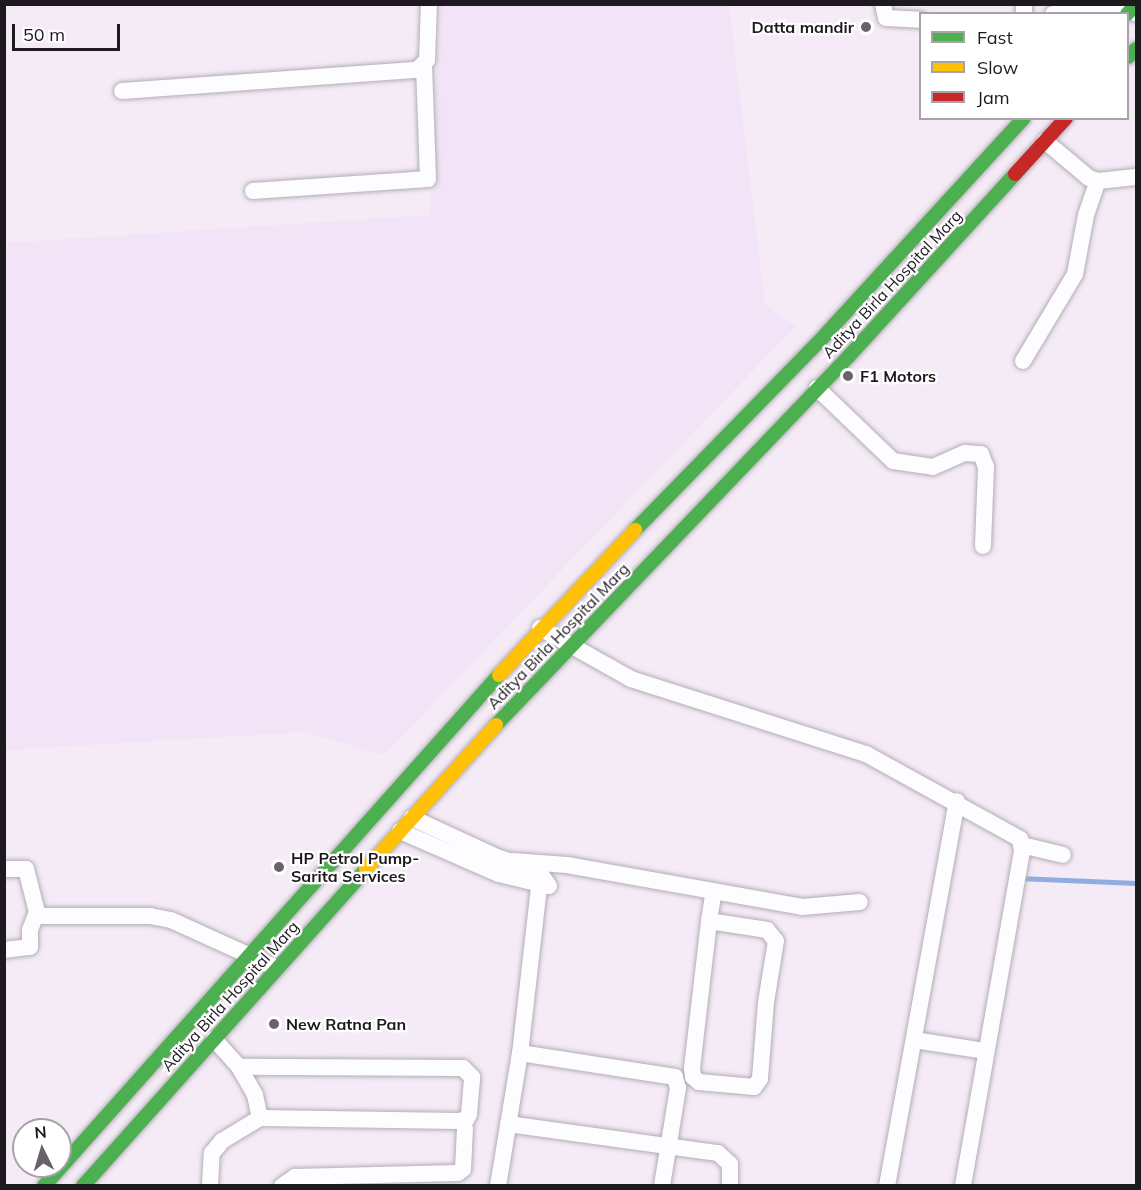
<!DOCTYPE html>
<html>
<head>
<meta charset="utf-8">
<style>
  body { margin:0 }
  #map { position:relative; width:1141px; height:1190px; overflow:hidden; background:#f4ebf6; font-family:Mulish,sans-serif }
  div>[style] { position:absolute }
  .built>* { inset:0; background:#f3e3f6 }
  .stream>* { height:4.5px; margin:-2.25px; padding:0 2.25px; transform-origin:2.25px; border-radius:2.25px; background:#8faedf }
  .roads { filter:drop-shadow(0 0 2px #b4adb5) drop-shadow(0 0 2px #b4adb5) }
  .street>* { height:16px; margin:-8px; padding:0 8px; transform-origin:8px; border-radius:8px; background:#fdfcfe }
  .fast>* { height:14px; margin:-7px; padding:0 7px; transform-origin:7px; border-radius:7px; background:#4caf50 }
  .slow>* { height:14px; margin:-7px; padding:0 7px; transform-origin:7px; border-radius:7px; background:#ffc107 }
  .jam>* { height:14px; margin:-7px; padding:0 7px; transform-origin:7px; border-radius:7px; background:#c62828 }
  .dots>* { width:16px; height:16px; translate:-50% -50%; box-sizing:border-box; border:3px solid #fff; border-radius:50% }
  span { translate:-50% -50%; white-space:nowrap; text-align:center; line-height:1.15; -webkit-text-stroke:4.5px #fff; paint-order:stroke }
  .poi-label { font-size:16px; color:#1e181f; font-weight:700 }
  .right { translate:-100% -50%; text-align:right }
  .left { translate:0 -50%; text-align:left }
  .street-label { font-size:16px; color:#1e181f }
  .frame { position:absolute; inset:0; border:6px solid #1e181f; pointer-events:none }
  .legend { position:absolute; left:919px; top:12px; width:210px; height:108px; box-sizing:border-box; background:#fff; border:2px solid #a5a3a5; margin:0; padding:8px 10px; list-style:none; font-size:18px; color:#1e181f }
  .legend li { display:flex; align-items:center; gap:12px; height:30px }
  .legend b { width:30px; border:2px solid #a5a3a5 }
  .north { position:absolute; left:12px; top:1118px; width:60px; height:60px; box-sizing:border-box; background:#fff; border:2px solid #a5a3a5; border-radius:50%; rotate:355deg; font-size:16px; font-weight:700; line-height:24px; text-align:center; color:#1e181f }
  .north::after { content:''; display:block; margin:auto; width:21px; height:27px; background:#69626a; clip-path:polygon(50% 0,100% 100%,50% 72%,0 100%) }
  .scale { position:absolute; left:12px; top:24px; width:108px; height:27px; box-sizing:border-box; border:3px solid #1e181f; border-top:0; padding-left:8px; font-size:18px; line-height:21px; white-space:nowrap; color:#1e181f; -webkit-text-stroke:4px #fff; paint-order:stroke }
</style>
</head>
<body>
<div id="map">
  <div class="built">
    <i style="clip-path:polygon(440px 5px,729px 5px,765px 305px,796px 326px,384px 755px,305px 732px,5px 750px,5px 243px,430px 215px)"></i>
  </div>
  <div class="stream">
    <i style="left:1019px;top:878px;width:117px;rotate:2.4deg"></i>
  </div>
  <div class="roads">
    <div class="street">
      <i style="left:883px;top:4px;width:14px;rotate:78deg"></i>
      <i style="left:886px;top:18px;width:34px;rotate:3deg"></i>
      <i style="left:1024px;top:4px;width:10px;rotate:90deg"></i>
      <i style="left:1053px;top:14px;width:79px;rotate:-3.6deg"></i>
      <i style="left:1132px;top:9px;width:5px;rotate:53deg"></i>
      <i style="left:122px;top:91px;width:296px;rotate:-4.1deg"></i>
      <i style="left:417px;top:70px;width:14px;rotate:-45deg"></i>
      <i style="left:427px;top:60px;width:56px;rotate:-88deg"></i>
      <i style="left:1045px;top:141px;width:57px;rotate:40.1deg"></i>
      <i style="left:1089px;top:178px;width:9px;rotate:18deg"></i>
      <i style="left:1098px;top:181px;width:38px;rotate:-6deg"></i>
      <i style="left:253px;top:191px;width:175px;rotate:-3.9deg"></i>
      <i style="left:428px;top:179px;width:113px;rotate:-92deg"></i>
      <i style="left:1023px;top:361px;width:101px;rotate:-59.1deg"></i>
      <i style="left:1075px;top:274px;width:60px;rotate:-79.4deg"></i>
      <i style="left:1086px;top:215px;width:36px;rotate:-71deg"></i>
      <i style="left:817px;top:388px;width:105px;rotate:43.8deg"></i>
      <i style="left:893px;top:461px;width:40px;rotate:8.5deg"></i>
      <i style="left:933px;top:467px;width:35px;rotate:-24deg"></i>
      <i style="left:965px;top:453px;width:16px;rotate:4deg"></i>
      <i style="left:981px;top:454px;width:14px;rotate:69deg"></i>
      <i style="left:986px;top:467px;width:79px;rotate:92.2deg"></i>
      <i style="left:540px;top:628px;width:104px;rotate:29.3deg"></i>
      <i style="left:631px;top:679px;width:247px;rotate:17.7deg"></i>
      <i style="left:866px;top:754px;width:176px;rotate:28.9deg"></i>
      <i style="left:1020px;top:839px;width:12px;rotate:81deg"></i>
      <i style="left:1022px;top:851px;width:340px;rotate:100deg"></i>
      <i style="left:400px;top:831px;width:108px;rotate:23.5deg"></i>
      <i style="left:499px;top:874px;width:51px;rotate:13.5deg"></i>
      <i style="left:549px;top:886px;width:19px;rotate:-125deg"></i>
      <i style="left:538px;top:870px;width:41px;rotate:-162.9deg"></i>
      <i style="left:499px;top:858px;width:96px;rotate:-155.3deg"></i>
      <i style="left:1022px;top:845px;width:42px;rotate:13.7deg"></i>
      <i style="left:513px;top:861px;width:54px;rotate:4.2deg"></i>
      <i style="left:567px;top:865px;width:239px;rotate:10.1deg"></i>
      <i style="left:802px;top:907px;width:58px;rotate:-4.9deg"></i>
      <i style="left:4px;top:869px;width:22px"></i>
      <i style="left:26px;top:869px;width:44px;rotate:75.7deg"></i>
      <i style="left:37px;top:912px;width:6px;rotate:39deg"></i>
      <i style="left:42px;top:916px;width:108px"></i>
      <i style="left:150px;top:916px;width:21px;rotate:11deg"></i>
      <i style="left:171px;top:920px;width:116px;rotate:24.4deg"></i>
      <i style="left:539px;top:887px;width:167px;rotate:96.5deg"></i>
      <i style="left:520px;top:1053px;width:157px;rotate:8.8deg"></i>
      <i style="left:675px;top:1077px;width:11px;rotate:75deg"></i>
      <i style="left:678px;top:1088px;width:99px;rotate:99.3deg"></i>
      <i style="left:709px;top:921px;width:59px;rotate:8.8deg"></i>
      <i style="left:767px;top:930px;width:14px;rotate:51deg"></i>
      <i style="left:776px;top:941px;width:62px;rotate:99.3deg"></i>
      <i style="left:766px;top:1002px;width:77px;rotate:94.5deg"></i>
      <i style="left:760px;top:1079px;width:10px;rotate:127deg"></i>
      <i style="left:754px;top:1087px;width:55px;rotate:-174.8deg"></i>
      <i style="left:699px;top:1082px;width:8px;rotate:-140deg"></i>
      <i style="left:693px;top:1077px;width:9px;rotate:-96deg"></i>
      <i style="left:692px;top:1068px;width:148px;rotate:-83.4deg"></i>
      <i style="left:709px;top:921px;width:30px;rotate:-81deg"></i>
      <i style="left:4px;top:950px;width:26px;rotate:-7deg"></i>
      <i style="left:30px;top:947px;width:17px;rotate:-90deg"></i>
      <i style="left:30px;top:930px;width:19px;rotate:-69deg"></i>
      <i style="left:214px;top:1039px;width:38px;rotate:48deg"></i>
      <i style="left:239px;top:1067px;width:32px;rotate:60deg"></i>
      <i style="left:255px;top:1095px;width:24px;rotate:78deg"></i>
      <i style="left:914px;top:1040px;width:73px;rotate:8.7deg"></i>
      <i style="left:508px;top:1124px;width:212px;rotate:7.9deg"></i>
      <i style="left:718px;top:1153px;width:16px;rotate:43deg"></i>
      <i style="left:730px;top:1164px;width:22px;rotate:90deg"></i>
      <i style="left:210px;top:1186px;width:33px;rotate:-87deg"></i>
      <i style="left:212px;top:1153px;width:16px;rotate:-50deg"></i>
      <i style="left:222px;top:1141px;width:44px;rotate:-31.2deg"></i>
      <i style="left:260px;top:1118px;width:198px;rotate:0.9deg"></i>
      <i style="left:458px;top:1121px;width:8px;rotate:-7deg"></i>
      <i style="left:466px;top:1120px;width:7px;rotate:-63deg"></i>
      <i style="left:469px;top:1114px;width:37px;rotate:-85deg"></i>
      <i style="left:472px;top:1077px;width:13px;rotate:-135deg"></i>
      <i style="left:463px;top:1068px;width:224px;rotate:-179.7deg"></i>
      <i style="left:282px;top:1186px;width:16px;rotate:-35deg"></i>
      <i style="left:295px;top:1177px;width:163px;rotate:-1.4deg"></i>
      <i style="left:458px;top:1173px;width:6px;rotate:-39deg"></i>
      <i style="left:463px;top:1169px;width:41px;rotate:-87.2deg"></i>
      <i style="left:498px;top:1186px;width:135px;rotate:-80.6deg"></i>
      <i style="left:887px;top:1186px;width:391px;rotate:-79.7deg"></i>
    </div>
    <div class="fast">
      <i style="left:1127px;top:14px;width:13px;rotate:-45deg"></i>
      <i style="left:1128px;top:57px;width:11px;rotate:-45deg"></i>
      <i style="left:635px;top:530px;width:272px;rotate:-45.7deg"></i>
      <i style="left:825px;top:335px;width:294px;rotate:-47.5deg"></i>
      <i style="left:496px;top:725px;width:511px;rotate:-46.27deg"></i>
      <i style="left:849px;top:356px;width:246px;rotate:-47.6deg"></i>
      <i style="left:44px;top:1186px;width:684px;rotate:-48.32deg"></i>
      <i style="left:83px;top:1186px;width:425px;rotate:-48.2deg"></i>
    </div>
    <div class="slow">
      <i style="left:499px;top:675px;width:199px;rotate:-46.8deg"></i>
      <i style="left:366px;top:869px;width:194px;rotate:-47.9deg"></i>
    </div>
    <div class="jam">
      <i style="left:1015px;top:174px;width:76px;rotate:-47.7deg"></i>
    </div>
  </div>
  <div class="dots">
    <i style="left:866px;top:27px;background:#69626a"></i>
    <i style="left:848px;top:376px;background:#69626a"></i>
    <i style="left:279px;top:867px;background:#69626a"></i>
    <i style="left:274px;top:1024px;background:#69626a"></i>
  </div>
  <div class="poi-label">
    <span class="right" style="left:854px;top:27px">Datta mandir</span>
    <span class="left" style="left:860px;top:376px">F1 Motors</span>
    <span class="left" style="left:291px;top:867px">HP Petrol Pump-<br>Sarita Services</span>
    <span class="left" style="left:286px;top:1024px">New Ratna Pan</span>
  </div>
  <div class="street-label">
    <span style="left:892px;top:284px;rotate:-47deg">Aditya Birla Hospital Marg</span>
    <span style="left:558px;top:636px;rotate:-46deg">Aditya Birla Hospital Marg</span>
    <span style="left:230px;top:996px;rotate:-48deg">Aditya Birla Hospital Marg</span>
  </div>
  <div class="frame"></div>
  <ul class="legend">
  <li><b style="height:8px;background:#4caf50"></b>Fast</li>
  <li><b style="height:8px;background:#ffc107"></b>Slow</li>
  <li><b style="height:8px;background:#c62828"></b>Jam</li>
  </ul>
  <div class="north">N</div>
  <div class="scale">50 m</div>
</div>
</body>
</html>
